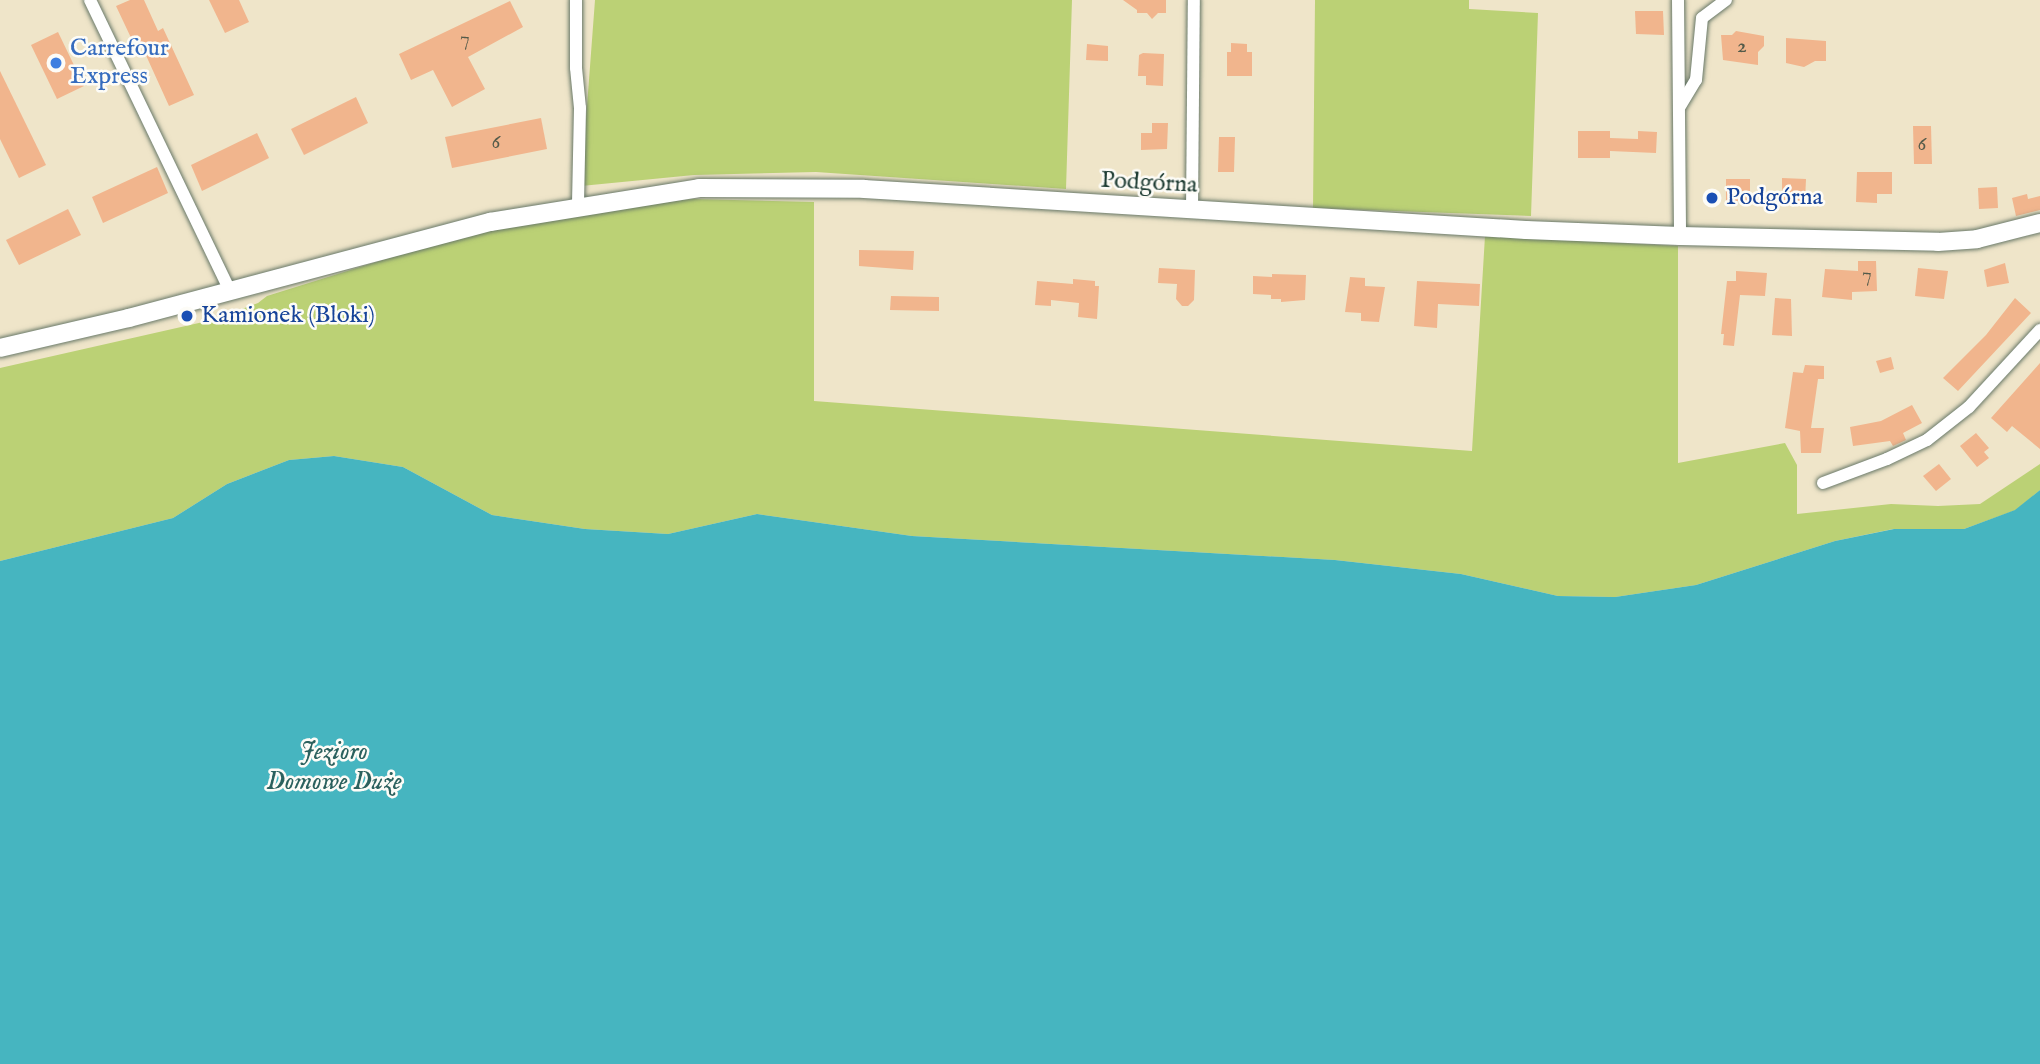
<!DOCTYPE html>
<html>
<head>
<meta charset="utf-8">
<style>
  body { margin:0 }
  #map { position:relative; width:2040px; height:1064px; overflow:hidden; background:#efe5c9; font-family:"IM FELL English",serif }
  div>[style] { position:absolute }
  .green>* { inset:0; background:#bbd175 }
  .water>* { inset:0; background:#46b5c0 }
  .building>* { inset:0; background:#f1b58d }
  .roads { filter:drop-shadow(0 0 2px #687868) drop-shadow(0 0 2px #687868) }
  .street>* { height:12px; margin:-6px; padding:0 6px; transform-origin:6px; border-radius:6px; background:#fff }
  .secondary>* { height:18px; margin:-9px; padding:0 9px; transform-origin:9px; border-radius:9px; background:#fff }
  .dots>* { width:19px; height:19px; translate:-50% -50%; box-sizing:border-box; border:4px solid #fdfcf7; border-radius:50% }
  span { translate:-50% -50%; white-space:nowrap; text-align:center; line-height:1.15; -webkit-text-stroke:5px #fdfcf7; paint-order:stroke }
  .number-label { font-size:21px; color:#545b4a }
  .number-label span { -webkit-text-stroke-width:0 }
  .shop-label { font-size:24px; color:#366cbe }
  .left { translate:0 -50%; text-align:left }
  .street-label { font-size:24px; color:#1f3d34 }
  .transit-label { font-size:24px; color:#164399 }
  .water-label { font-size:26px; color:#2b615e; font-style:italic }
</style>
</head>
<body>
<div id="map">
  <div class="green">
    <i style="clip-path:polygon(595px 0,1072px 0,1066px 189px,816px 172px,694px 175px,581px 186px)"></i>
    <i style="clip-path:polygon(1315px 0,1469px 0,1469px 9px,1538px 13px,1531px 216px,1313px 208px)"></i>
    <i style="clip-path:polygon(693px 199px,814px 202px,814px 401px,1472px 451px,1485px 236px,1678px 246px,1678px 463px,1785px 443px,1797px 465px,1797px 514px,1891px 504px,1938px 506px,1980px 504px,2040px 464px,2040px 490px,2016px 510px,1964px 529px,1893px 529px,1835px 541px,1696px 585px,1615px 597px,1558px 596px,1461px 574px,1335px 560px,912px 536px,757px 514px,668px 534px,585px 529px,492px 515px,403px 467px,334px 456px,289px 460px,227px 484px,173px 518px,0 561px,0 368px,212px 320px,258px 303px,267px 296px,482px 229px,585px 210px)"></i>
  </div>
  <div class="water">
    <i style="clip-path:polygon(334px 456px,403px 467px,492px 515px,585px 529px,668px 534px,757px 514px,912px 536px,1335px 560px,1461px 574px,1558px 596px,1615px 597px,1696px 585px,1835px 541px,1894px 529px,1964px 529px,2015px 510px,2040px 490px,2040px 1064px,0 1064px,0 561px,173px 518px,227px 484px,289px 460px)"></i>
  </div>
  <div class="building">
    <i style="clip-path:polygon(130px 0,144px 0,158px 31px,163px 28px,194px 95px,169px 106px,139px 40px,133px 42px,116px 6px)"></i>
    <i style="clip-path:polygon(209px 0,239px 0,249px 22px,225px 33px)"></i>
    <i style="clip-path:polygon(1123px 0,1166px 0,1166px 13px,1158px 13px,1152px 19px,1147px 13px,1137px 13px,1137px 10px)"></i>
    <i style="clip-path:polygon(510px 1px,523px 27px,468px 57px,485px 89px,452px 107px,433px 70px,411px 80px,399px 54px)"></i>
    <i style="clip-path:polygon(1635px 11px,1663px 11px,1664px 35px,1636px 34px)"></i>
    <i style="clip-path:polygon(1736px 31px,1764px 36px,1764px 46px,1758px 52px,1758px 65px,1723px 60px,1721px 35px,1732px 35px)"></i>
    <i style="clip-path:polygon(58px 32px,84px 86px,57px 99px,31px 45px)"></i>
    <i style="clip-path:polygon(1786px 38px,1826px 41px,1826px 61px,1815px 61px,1804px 67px,1786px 63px)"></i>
    <i style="clip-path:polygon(1231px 43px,1247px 44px,1247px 52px,1252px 52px,1252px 76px,1227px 76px,1227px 52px,1231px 52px)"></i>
    <i style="clip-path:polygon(1087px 44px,1108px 46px,1108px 61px,1086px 60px)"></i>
    <i style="clip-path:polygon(1143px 53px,1164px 54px,1163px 86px,1146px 85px,1146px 76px,1138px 76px,1139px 55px)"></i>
    <i style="clip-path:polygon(0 71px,46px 165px,19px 178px,0 139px)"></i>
    <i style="clip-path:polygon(356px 97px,368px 123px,304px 155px,291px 129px)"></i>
    <i style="clip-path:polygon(541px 118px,547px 149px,452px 168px,445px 137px)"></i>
    <i style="clip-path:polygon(1152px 123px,1168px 123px,1167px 149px,1141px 150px,1141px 133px,1152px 133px)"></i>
    <i style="clip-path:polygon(1913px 126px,1931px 126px,1932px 164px,1914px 164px)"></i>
    <i style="clip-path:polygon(1578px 131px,1610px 131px,1610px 138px,1638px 139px,1638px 131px,1657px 132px,1656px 153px,1610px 151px,1610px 158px,1578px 158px)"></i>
    <i style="clip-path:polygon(257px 133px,269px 158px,202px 191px,191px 165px)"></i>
    <i style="clip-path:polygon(1219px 137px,1235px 137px,1234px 172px,1218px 172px)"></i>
    <i style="clip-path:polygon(157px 167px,168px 193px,103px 223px,92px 197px)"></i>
    <i style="clip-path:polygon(1857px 172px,1892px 172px,1892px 194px,1877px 194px,1877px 203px,1856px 202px)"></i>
    <i style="clip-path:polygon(1782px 178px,1806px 179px,1805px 201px,1782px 200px)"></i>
    <i style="clip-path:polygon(1726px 179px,1750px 179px,1750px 201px,1726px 201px)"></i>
    <i style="clip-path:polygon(1997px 187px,1998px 208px,1979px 209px,1978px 188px)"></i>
    <i style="clip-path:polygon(2027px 194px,2028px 199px,2040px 196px,2040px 210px,2016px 216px,2012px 198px)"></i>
    <i style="clip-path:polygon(68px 209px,81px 235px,19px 265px,6px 240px)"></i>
    <i style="clip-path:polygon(859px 250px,914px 251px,913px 270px,859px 266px)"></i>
    <i style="clip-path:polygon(1858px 261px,1876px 261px,1877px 291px,1852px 292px,1852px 300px,1822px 297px,1825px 269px,1858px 271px)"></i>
    <i style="clip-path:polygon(2005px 263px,2009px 283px,1987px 287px,1984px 270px)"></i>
    <i style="clip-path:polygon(1159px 268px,1195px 270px,1194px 300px,1188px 306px,1182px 306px,1176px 299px,1177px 284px,1158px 283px)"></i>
    <i style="clip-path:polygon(1918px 268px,1948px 271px,1944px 299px,1915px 296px)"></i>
    <i style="clip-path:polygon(1736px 271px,1767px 273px,1765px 296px,1740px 295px,1734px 346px,1723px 345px,1724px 334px,1721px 334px,1727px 281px,1736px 281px)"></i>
    <i style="clip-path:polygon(1272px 274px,1306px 275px,1305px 300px,1281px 302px,1281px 299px,1271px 299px,1271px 295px,1253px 294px,1253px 276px,1272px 277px)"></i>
    <i style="clip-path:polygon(1350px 277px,1365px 278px,1365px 286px,1385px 287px,1379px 322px,1361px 321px,1361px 313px,1345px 312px)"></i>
    <i style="clip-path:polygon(1073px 279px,1095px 281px,1095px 286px,1099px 286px,1097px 319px,1078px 317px,1079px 303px,1051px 300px,1051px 306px,1035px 305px,1037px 281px,1073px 284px)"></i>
    <i style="clip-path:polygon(1417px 281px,1480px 284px,1479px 306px,1438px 304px,1437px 328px,1414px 326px)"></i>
    <i style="clip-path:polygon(891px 296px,939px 297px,939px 311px,890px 310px)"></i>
    <i style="clip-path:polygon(1775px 298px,1791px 299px,1792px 336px,1772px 335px)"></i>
    <i style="clip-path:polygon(2015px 298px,2031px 313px,1958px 391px,1943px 378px,1986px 335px)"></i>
    <i style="clip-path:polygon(1891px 357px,1894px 369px,1880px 373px,1876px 361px)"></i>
    <i style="clip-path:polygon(2040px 363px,2040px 449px,2012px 426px,2007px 432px,1991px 418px)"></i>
    <i style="clip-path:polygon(1805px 365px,1824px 366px,1824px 379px,1818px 379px,1811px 428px,1824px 428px,1821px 453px,1801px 453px,1800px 431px,1785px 428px,1793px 372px,1803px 373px)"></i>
    <i style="clip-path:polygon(1912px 405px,1922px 423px,1903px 433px,1906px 440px,1893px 446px,1890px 441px,1853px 446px,1850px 427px,1881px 421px)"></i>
    <i style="clip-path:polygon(1976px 433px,1989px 448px,1984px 452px,1989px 458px,1977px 467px,1960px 446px)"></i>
    <i style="clip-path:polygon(1939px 464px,1951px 479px,1936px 491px,1923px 476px)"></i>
  </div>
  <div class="roads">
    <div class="street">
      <i style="left:90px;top:0;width:323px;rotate:64.3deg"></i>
      <i style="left:576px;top:0;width:68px;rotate:90deg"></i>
      <i style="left:576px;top:68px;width:40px;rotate:84.3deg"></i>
      <i style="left:580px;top:108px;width:98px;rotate:91.2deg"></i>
      <i style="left:1678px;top:0;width:236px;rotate:89.5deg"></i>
      <i style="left:1679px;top:108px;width:33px;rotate:-59deg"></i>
      <i style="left:1696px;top:80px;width:62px;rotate:-84.5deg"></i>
      <i style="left:1702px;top:18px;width:30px;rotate:-37deg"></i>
      <i style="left:1192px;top:210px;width:210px;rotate:-89.5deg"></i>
      <i style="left:1823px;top:483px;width:68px;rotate:-20.6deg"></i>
      <i style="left:1887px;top:459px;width:44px;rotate:-25.4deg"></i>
      <i style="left:1927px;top:440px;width:53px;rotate:-38.2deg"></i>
      <i style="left:1969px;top:407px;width:105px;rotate:-47.3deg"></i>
    </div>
    <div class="secondary">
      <i style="left:0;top:348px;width:132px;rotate:-13.1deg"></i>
      <i style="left:129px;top:318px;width:374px;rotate:-14.9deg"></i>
      <i style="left:490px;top:222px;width:212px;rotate:-9.2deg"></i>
      <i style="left:699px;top:188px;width:165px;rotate:0.3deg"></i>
      <i style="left:864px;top:189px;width:663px;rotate:3.54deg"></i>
      <i style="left:1526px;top:230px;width:154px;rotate:2.2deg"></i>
      <i style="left:1680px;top:236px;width:258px;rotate:1.3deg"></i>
      <i style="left:1938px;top:242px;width:39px;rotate:-4deg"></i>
      <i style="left:1977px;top:239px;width:65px;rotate:-14.3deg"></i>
    </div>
  </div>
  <div class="dots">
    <i style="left:56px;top:63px;background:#3f7fe0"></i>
    <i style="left:1712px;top:198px;background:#1a4fb4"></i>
    <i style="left:187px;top:316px;background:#1a4fb4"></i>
  </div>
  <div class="number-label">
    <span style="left:465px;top:40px">7</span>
    <span style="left:1742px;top:47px">2</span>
    <span style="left:496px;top:143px">6</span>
    <span style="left:1922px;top:145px">6</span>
    <span style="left:1867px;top:276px">7</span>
  </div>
  <div class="shop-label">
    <span class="left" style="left:70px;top:63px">Carrefour<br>Express</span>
  </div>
  <div class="street-label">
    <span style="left:1149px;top:183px;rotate:3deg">Podgórna</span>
  </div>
  <div class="transit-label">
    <span class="left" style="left:1726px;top:198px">Podgórna</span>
    <span class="left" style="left:201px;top:316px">Kamionek (Bloki)</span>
  </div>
  <div class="water-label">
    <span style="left:334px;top:767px">Jezioro<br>Domowe Duże</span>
  </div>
</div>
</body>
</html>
